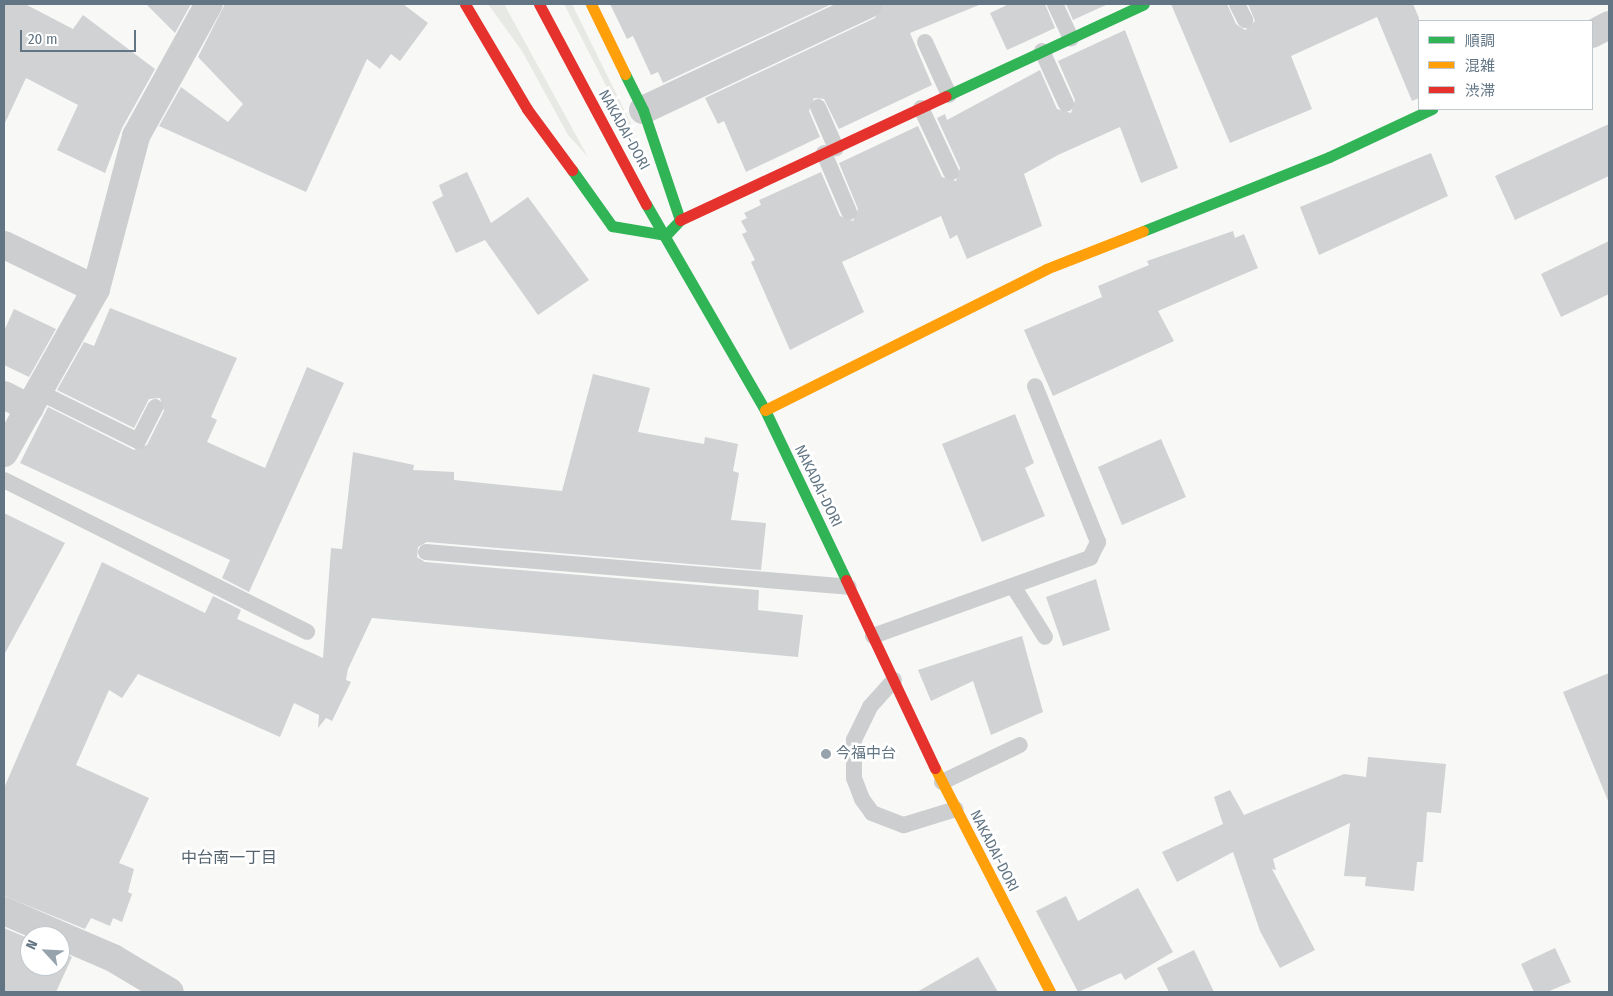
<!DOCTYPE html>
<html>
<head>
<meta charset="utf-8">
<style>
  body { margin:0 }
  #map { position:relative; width:1613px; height:996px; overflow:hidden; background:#f8f8f7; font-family:"Fira Sans Condensed","Noto Sans JP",sans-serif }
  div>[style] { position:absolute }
  .green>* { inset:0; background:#e7eae4 }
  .building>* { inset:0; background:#d0d2d3 }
  .lane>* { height:16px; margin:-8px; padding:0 8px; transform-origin:8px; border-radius:8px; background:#cdcecf }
  .street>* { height:28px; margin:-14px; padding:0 14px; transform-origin:14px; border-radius:14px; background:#cdcecf }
  .fast>* { height:11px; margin:-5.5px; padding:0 5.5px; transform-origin:5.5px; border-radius:5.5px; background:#30b455 }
  .slow>* { height:11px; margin:-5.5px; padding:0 5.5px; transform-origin:5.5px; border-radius:5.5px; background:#ff9f0a }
  .jam>* { height:11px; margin:-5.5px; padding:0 5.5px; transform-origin:5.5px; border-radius:5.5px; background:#e5322d }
  .dots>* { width:14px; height:14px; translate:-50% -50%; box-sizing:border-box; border:2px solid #fff; border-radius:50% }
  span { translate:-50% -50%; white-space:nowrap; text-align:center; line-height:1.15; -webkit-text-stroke:5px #fff; paint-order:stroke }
  .street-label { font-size:15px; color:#627584 }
  .poi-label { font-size:15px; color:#627584 }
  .left { translate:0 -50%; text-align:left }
  .neighbourhood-label { font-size:16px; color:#54636e }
  .frame { position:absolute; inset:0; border:5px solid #627584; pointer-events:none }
  .legend { position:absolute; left:1418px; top:20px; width:175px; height:90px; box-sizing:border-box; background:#fff; border:1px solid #c0c8ce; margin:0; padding:6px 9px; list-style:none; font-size:15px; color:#627584 }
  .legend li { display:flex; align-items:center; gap:10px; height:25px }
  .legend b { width:25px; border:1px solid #c0c8ce }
  .north { position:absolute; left:20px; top:926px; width:50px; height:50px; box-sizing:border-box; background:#fff; border:1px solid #c0c8ce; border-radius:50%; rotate:295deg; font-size:14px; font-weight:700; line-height:20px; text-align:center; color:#627584 }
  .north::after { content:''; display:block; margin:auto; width:18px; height:22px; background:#96a3ac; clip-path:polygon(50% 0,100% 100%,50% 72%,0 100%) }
  .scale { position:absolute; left:20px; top:30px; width:116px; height:22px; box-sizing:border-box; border:2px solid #627584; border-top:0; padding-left:6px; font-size:15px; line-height:18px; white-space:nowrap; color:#627584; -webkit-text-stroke:4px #fff; paint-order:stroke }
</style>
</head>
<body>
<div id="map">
  <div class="green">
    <i style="clip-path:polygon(488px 4px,504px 4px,588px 157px,568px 135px,522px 51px)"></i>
    <i style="clip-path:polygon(564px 4px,572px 4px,634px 130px,632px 136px)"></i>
  </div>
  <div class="building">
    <i style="clip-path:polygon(4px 4px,25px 4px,73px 29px,83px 15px,155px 69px,122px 128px,105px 173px,57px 150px,78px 105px,26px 78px,4px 125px)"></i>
    <i style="clip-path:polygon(146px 4px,191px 4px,175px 33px)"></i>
    <i style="clip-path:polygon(225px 4px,403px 4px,428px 23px,400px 61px,391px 54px,380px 69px,367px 59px,306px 192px,159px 126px,181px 87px,228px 122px,243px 104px,198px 57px)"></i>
    <i style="clip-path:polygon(610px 4px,832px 4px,663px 83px,658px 72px,651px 75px,633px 36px,627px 39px)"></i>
    <i style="clip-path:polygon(883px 4px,979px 5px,910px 33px,932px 85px,839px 129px,824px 99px,814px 98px,809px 111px,820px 137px,746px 172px,724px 121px,718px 124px,705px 98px,875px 18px)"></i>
    <i style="clip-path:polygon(1009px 4px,1045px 4px,1055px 28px,1007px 50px,990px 13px)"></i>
    <i style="clip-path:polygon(1066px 4px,1108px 4px,1073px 20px)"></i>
    <i style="clip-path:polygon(1171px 4px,1227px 4px,1236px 24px,1245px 30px,1255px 21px,1248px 4px,1413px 4px,1419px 18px,1419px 98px,1412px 101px,1377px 17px,1291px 56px,1312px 109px,1230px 143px)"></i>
    <i style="clip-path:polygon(1125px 30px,1178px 168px,1141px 183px,1120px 127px,1058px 155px,1024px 174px,1042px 226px,967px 259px,957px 235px,950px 239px,941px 216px,842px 262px,864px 312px,790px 350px,751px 262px,755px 260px,742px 234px,747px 232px,741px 221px,747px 218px,744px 213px,761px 205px,759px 200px,821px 172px,840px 216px,853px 221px,858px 209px,839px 163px,918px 126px,942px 177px,956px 181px,960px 168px,937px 118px,945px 114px,947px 120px,1040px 70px,1057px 109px,1071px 113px,1075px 100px,1058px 61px)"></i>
    <i style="clip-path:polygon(1609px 124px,1609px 176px,1515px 220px,1495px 176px)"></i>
    <i style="clip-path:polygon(1431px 153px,1448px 196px,1319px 255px,1300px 207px)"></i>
    <i style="clip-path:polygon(467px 172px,491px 223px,528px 197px,589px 280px,538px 315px,485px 240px,456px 253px,432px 202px,443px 196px,439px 185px)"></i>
    <i style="clip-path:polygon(1233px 231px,1235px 238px,1244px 234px,1258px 268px,1158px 311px,1174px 341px,1053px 396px,1024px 330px,1102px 297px,1098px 286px,1149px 265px,1147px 261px)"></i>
    <i style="clip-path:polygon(1609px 241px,1609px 294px,1561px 317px,1541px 274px)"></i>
    <i style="clip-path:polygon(110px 308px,237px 358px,211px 417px,217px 420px,207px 442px,265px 468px,307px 367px,344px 383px,249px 592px,222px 578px,230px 560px,20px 463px,48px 407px,134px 450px,147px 445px,164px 411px,160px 398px,149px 399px,134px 428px,57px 390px,84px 342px,94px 346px)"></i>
    <i style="clip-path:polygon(14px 309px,56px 329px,29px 377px,4px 365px,4px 331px)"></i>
    <i style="clip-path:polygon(593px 374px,650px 388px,638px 432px,704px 444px,705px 437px,738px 444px,733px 471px,739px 473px,731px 520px,766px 523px,761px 570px,427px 542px,418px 547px,417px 557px,425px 562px,759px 590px,758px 610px,803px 615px,798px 657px,372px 618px,348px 669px,346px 680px,351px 682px,332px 721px,326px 718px,318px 728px,319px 715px,294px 703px,280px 737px,138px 674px,122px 698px,109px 690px,76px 765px,149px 798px,119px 863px,134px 869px,128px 892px,132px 894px,122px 922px,113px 918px,110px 926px,91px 918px,85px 929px,4px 896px,4px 788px,102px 562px,205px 613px,213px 596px,241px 610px,237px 619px,323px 658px,331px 548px,342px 549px,353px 452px,414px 465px,413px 470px,454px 472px,454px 480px,562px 491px)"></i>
    <i style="clip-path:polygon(1015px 414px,1034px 463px,1025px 468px,1045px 516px,982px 542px,942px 444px)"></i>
    <i style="clip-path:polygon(1161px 439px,1186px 497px,1122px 525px,1098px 467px)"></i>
    <i style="clip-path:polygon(4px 513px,65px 543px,4px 655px)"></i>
    <i style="clip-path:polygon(1096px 579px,1110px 630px,1063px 646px,1046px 597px)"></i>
    <i style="clip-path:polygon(1022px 636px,1043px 712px,991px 735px,973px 681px,931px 701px,918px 670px)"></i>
    <i style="clip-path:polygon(1609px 673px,1609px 803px,1563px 692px)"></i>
    <i style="clip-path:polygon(1368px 757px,1446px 764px,1441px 813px,1427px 812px,1423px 862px,1417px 862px,1414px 891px,1365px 886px,1366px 877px,1344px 876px,1350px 823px,1273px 859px,1276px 870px,1272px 869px,1315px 950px,1280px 968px,1260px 931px,1233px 852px,1177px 882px,1162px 852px,1223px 824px,1214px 797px,1230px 790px,1244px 815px,1344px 774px,1366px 777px)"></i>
    <i style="clip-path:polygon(1138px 888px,1173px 952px,1125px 980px,1121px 973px,1078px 992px,1036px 911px,1066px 896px,1078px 921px)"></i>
    <i style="clip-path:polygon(4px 928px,30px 939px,30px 966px,60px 966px,60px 952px,72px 957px,56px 992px,4px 992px)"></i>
    <i style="clip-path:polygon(1555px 948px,1571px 982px,1547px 992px,1534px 992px,1521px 964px)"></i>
    <i style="clip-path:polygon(1194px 950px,1214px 992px,1169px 992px,1157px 968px)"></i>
    <i style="clip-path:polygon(978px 957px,998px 992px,917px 992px)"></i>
  </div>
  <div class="lane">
    <i style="left:1055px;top:4px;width:38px;rotate:65deg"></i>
    <i style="left:1237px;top:4px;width:18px;rotate:63deg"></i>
    <i style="left:925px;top:42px;width:58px;rotate:65.6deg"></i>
    <i style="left:1042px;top:51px;width:58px;rotate:65.6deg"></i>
    <i style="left:818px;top:107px;width:45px;rotate:66.3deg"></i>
    <i style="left:921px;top:108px;width:71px;rotate:64.9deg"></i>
    <i style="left:824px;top:153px;width:64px;rotate:67deg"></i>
    <i style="left:39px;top:392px;width:110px;rotate:26.3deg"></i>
    <i style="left:138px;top:441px;width:38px;rotate:-63deg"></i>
    <i style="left:4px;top:480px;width:339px;rotate:26.6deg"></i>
    <i style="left:426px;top:552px;width:424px;rotate:4.7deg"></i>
    <i style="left:1013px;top:586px;width:60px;rotate:57.9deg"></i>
    <i style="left:873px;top:636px;width:231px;rotate:-19.8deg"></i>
    <i style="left:1090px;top:558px;width:18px;rotate:-63deg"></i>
    <i style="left:1098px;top:542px;width:168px;rotate:-112deg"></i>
    <i style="left:894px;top:680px;width:36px;rotate:132deg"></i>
    <i style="left:870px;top:707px;width:37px;rotate:116deg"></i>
    <i style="left:854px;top:740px;width:38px;rotate:90deg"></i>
    <i style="left:854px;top:778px;width:22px;rotate:69deg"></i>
    <i style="left:862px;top:799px;width:17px;rotate:54deg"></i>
    <i style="left:872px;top:813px;width:34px;rotate:21deg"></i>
    <i style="left:904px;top:825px;width:54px;rotate:-17.1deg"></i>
    <i style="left:942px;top:782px;width:86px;rotate:-25.4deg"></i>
  </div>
  <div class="street">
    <i style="left:1592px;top:34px;width:19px;rotate:-28deg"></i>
    <i style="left:643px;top:110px;width:249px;rotate:-25.2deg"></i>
    <i style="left:4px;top:245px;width:102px;rotate:25.6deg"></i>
    <i style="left:4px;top:395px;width:29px;rotate:27deg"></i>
    <i style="left:4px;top:453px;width:188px;rotate:-60.7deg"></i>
    <i style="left:96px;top:289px;width:158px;rotate:-75.3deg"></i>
    <i style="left:136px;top:136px;width:151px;rotate:-61.1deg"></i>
    <i style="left:4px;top:911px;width:119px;rotate:23.3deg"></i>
    <i style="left:113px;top:958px;width:66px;rotate:30.8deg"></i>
  </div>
  <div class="fast">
    <i style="left:946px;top:96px;width:218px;rotate:-24.9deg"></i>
    <i style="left:572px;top:170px;width:69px;rotate:54.5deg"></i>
    <i style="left:612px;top:226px;width:55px;rotate:9.5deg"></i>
    <i style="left:666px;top:235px;width:21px;rotate:-47deg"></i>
    <i style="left:680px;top:220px;width:116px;rotate:-108.6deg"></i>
    <i style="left:643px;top:110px;width:40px;rotate:-116.6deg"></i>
    <i style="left:646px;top:204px;width:238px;rotate:60deg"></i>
    <i style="left:765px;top:410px;width:188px;rotate:64.5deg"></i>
    <i style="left:1143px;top:231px;width:200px;rotate:-21.7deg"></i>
    <i style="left:1329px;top:157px;width:114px;rotate:-25deg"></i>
  </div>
  <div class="slow">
    <i style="left:591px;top:4px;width:78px;rotate:64.1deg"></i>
    <i style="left:765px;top:410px;width:314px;rotate:-26.6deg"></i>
    <i style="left:1046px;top:269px;width:104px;rotate:-21.4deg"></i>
    <i style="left:935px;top:768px;width:252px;rotate:62.8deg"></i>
  </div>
  <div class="jam">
    <i style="left:465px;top:4px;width:122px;rotate:59.4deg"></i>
    <i style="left:527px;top:109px;width:76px;rotate:53.6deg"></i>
    <i style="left:539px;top:4px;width:227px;rotate:61.9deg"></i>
    <i style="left:680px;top:220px;width:293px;rotate:-25deg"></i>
    <i style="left:846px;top:580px;width:208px;rotate:64.7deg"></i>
  </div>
  <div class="dots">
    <i style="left:826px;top:754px;background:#96a3ac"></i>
  </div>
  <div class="street-label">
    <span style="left:624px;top:130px;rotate:61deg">NAKADAI-DORI</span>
    <span style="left:818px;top:486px;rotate:64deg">NAKADAI-DORI</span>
    <span style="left:994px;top:851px;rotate:63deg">NAKADAI-DORI</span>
  </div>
  <div class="poi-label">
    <span class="left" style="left:836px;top:754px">今福中台</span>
  </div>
  <div class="neighbourhood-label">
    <span style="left:229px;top:858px">中台南一丁目</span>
  </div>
  <div class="frame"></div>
  <ul class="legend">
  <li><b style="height:6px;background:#30b455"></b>順調</li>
  <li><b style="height:6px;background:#ff9f0a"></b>混雑</li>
  <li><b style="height:6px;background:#e5322d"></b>渋滞</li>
  </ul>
  <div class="north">N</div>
  <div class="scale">20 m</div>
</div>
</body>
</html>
